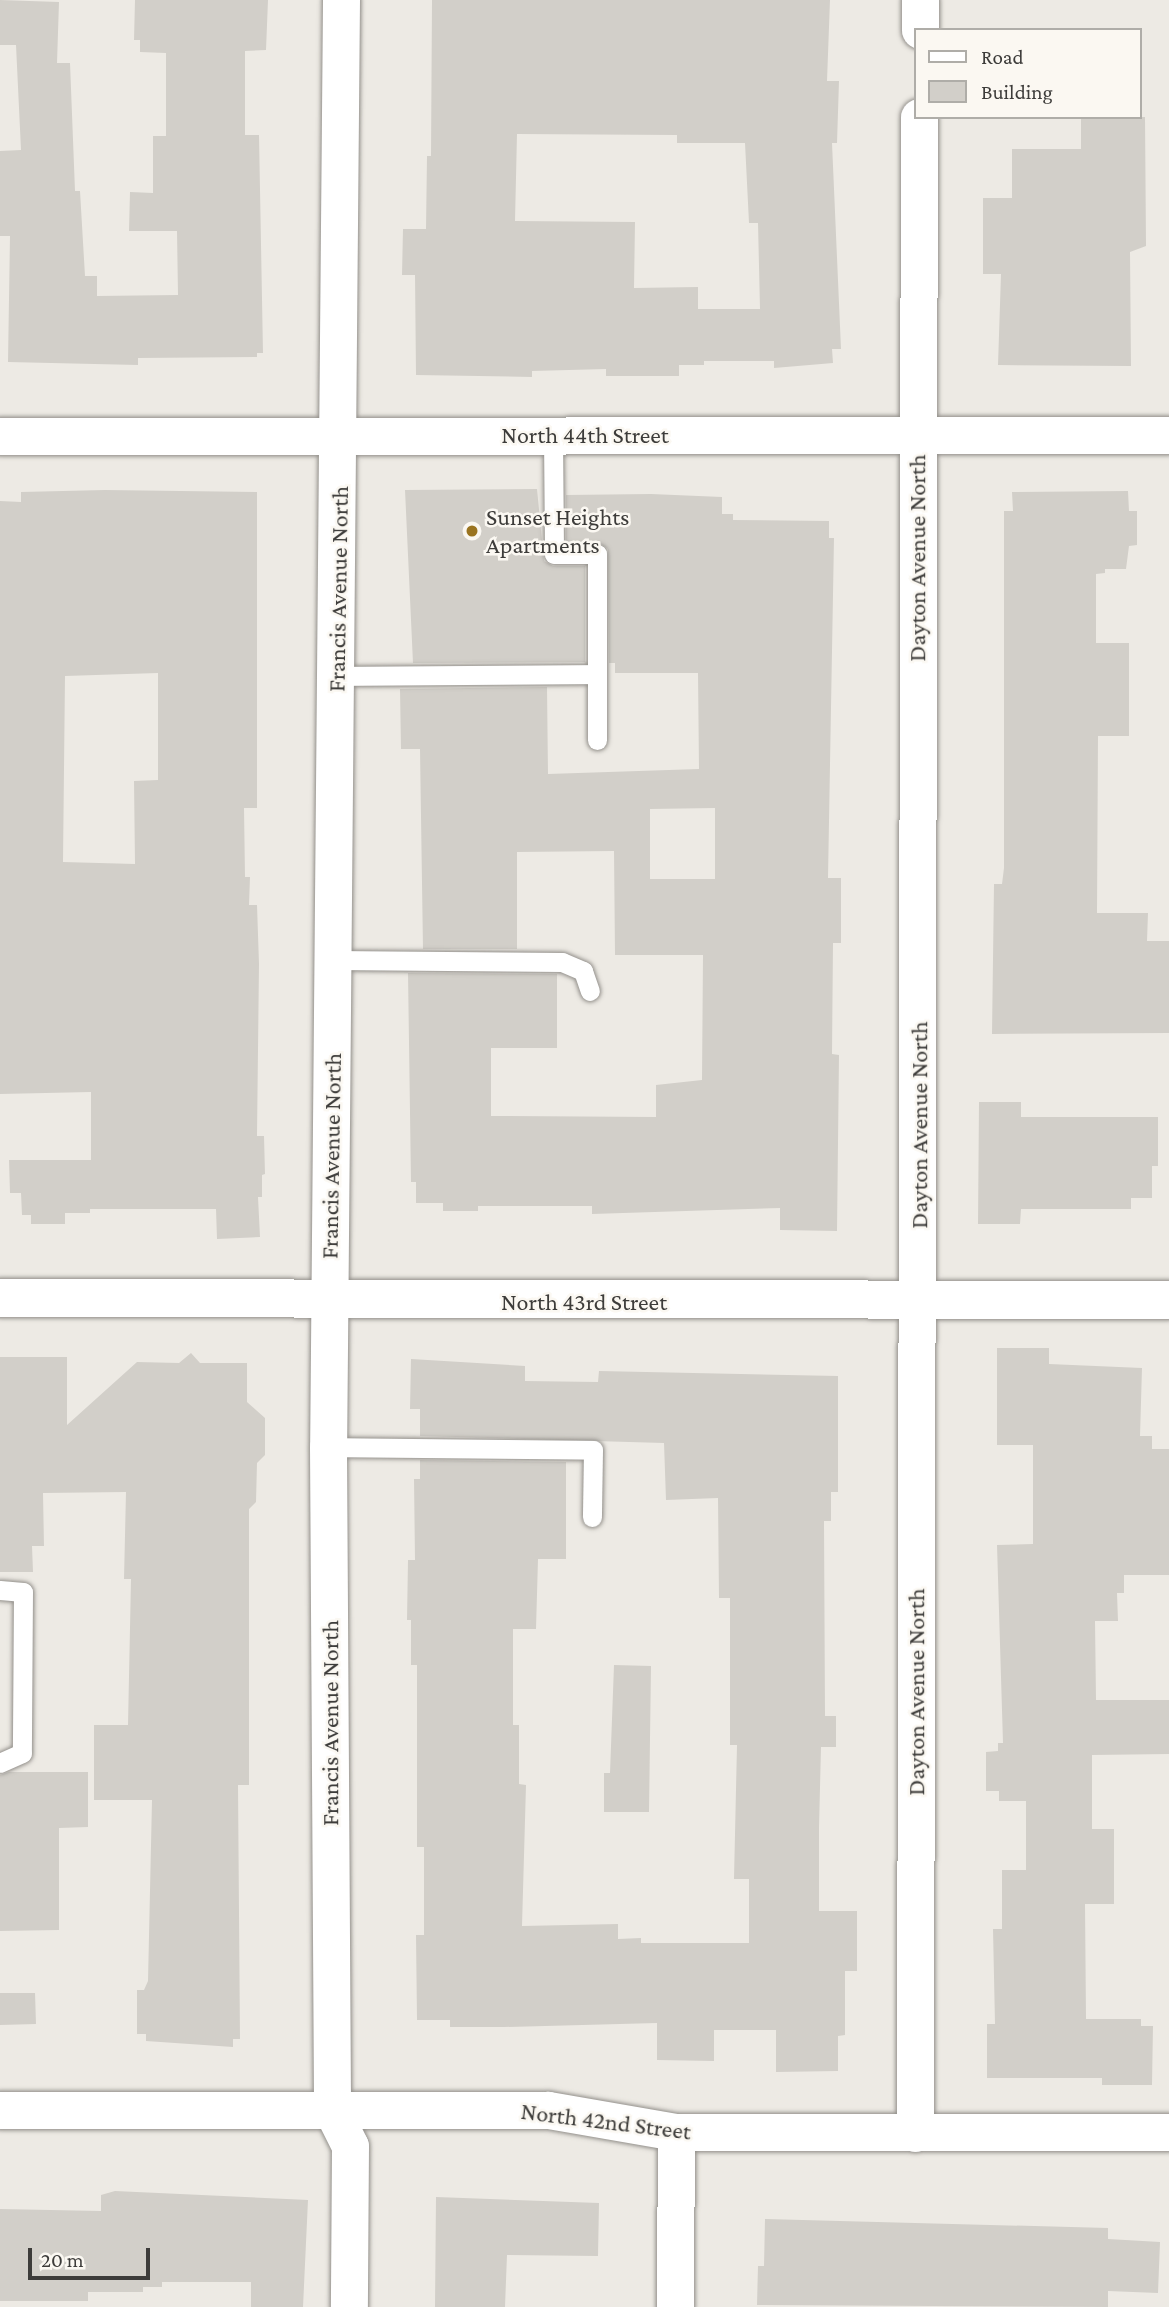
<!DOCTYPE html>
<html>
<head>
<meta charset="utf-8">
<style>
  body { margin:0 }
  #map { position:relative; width:1169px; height:2307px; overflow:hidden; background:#edeae4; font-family:"Crimson Pro",serif }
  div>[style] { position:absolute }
  .building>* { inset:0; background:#d2cfc9 }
  .roads { filter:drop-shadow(0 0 2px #93908b) drop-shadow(0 0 2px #93908b) }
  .service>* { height:19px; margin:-9.5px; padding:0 9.5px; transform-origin:9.5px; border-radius:9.5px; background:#fff }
  .minor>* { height:37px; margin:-18.5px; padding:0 18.5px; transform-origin:18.5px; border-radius:18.5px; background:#fff }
  .tertiary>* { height:38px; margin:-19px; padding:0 19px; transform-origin:19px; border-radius:19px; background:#fff }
  .dots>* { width:19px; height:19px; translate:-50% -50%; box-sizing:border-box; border:4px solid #fbf8f2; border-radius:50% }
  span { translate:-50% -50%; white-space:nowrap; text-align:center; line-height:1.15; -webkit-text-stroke:5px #fbf8f2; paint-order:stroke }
  .street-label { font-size:24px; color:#3d3c3a }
  .poi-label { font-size:24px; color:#3d3c3a }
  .left { translate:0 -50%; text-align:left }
  .legend { position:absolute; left:914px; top:28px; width:228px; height:91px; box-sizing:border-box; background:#fbf8f2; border:2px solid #afada8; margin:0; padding:9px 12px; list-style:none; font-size:21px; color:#3d3c3a }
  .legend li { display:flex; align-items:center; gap:14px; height:35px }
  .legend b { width:35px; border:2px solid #afada8 }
  .scale { position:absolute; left:28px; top:2248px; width:122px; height:32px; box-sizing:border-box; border:4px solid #3d3c3a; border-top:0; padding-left:9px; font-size:21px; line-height:24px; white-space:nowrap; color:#3d3c3a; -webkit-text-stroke:5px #fbf8f2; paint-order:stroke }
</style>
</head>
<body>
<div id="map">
  <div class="building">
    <i style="clip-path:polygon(0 0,59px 2px,57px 63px,70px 63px,75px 191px,80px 191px,85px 276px,97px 276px,97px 296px,178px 295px,177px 231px,129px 231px,130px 192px,153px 193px,153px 136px,166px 136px,166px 53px,140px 52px,140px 40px,134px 40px,135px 0,268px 0,266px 50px,245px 51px,245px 135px,259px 135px,263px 353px,257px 353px,257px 357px,138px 358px,138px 365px,8px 362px,10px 236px,0 236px,0 151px,21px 150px,16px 45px,0 45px)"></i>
    <i style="clip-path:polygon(evenodd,432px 0,830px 0,827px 81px,839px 81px,837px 143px,832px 143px,841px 349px,832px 349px,833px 363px,774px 368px,774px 361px,704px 361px,704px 365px,679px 365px,679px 376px,606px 376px,606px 369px,532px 371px,532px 377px,416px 375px,415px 275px,402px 275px,403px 229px,426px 229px,427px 156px,431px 156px,432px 0,517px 134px,677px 135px,677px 143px,745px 143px,749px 223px,758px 223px,760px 309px,698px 309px,698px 287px,634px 288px,635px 222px,515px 221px,517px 134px)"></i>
    <i style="clip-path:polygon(1081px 117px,1145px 117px,1146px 246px,1130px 252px,1131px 366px,998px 365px,1001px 274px,983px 274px,983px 198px,1012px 198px,1012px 149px,1081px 149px)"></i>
    <i style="clip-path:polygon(537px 489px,544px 561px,553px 566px,585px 566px,585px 662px,413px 663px,405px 490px)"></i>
    <i style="clip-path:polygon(evenodd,105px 490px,257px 492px,257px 808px,244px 808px,245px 877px,250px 877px,249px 905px,257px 905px,259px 964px,257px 1136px,264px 1136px,265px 1174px,262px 1175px,262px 1197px,258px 1197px,260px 1237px,217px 1239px,216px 1209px,90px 1209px,90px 1213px,65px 1213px,65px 1224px,31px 1224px,31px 1215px,22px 1215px,21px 1193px,10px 1193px,9px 1160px,91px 1160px,91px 1092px,0 1094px,0 501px,21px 502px,21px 492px,105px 490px,158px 673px,158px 780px,134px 781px,135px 864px,63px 862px,65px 676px,158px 673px)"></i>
    <i style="clip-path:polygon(1128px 491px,1129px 511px,1137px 511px,1137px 545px,1129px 546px,1126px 569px,1105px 569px,1105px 573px,1096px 574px,1096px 643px,1129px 643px,1129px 736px,1098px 736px,1097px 913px,1148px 913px,1147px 941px,1169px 941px,1169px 1033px,992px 1034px,994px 884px,1002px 884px,1004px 868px,1004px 511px,1013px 511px,1012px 492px)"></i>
    <i style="clip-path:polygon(evenodd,651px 494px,722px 497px,722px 514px,733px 514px,733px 520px,829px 521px,829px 538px,834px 538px,828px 878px,841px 878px,841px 943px,833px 943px,832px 1054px,839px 1055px,837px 1231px,780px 1230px,780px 1208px,592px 1214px,592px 1206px,478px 1206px,478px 1211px,443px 1211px,443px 1203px,416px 1203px,416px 1182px,411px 1182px,408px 973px,557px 974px,557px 1048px,491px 1048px,491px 1116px,656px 1117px,656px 1085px,702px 1080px,703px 955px,615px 955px,614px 851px,517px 852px,517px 949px,423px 949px,420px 749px,401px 749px,400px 689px,547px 687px,548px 774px,699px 769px,698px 673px,615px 673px,615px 663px,609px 663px,608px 549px,598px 542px,566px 542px,566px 495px,651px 494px,715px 808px,715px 879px,650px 879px,650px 809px,715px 808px)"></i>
    <i style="clip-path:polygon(979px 1102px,1021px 1102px,1021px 1117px,1158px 1117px,1158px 1166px,1152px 1166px,1152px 1198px,1131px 1198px,1131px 1209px,1021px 1209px,1020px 1224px,978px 1224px)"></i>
    <i style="clip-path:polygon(997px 1348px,1049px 1348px,1049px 1364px,1142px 1368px,1140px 1436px,1152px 1436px,1152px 1449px,1169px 1449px,1169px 1575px,1124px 1575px,1124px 1593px,1117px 1593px,1118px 1621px,1095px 1621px,1096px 1700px,1169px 1700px,1169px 1754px,1092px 1755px,1092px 1829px,1114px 1829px,1114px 1904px,1085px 1904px,1086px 2019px,1141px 2019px,1141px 2026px,1153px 2026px,1152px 2085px,1102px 2085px,1102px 2078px,987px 2078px,987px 2024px,995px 2024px,993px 1929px,1002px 1929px,1002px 1870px,1026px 1870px,1026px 1801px,999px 1801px,999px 1791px,986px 1791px,986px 1752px,998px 1751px,998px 1743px,1003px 1743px,997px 1545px,1033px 1544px,1033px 1445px,997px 1445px)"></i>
    <i style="clip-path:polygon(191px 1353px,200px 1363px,247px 1363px,247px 1402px,265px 1418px,265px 1455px,257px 1463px,256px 1502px,249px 1509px,249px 1785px,238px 1785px,240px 2039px,233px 2039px,233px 2047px,146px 2041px,146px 2034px,137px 2034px,137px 1990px,144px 1990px,148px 1981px,152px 1800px,94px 1800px,94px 1725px,128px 1725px,131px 1579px,124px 1579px,126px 1492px,43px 1493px,44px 1546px,32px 1546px,33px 1572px,0 1572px,0 1357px,67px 1357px,67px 1425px,137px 1362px,179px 1363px)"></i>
    <i style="clip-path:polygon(411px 1359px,525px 1366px,525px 1381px,598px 1382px,599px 1371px,838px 1376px,838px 1492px,831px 1492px,831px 1521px,824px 1521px,825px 1716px,836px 1716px,836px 1747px,821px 1747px,819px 1828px,819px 1911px,857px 1911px,857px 1971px,845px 1971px,845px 2035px,838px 2036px,838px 2071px,776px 2072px,776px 2030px,714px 2030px,714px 2061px,657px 2060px,657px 2023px,504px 2027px,450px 2027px,450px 2020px,417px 2020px,416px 1935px,424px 1935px,424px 1847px,417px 1847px,417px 1665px,411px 1665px,411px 1620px,407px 1620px,408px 1560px,415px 1560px,414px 1479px,420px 1479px,420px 1460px,566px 1462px,566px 1559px,538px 1559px,536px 1629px,513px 1629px,513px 1725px,519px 1725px,519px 1784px,526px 1785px,522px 1926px,618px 1924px,618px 1939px,641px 1938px,641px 1943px,749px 1943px,749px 1879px,734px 1879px,737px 1745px,730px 1745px,730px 1598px,719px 1598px,718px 1498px,666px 1500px,664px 1443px,420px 1436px,420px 1409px,410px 1409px)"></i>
    <i style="clip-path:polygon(614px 1665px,651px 1666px,649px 1812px,604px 1812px,604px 1773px,610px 1773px)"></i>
    <i style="clip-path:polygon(9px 1772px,88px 1772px,88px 1827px,59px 1828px,59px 1930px,0 1931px,0 1775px)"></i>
    <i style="clip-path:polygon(0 1993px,35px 1993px,36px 2024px,0 2025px)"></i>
    <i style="clip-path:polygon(115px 2191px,308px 2200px,303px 2307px,251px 2307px,251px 2282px,162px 2282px,162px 2287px,143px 2287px,143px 2292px,88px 2292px,88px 2301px,0 2301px,0 2209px,101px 2211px,101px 2195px)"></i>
    <i style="clip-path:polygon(436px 2197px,599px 2203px,598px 2256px,507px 2255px,505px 2307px,435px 2307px)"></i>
    <i style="clip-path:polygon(765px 2219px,1108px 2228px,1108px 2239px,1160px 2242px,1158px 2293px,1108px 2291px,1108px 2307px,757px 2305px,758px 2266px,764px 2266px)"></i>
  </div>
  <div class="roads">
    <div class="service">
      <i style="left:553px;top:435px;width:119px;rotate:89.5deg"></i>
      <i style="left:554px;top:554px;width:43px"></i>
      <i style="left:597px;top:554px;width:186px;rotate:90deg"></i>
      <i style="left:337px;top:676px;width:260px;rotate:-0.4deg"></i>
      <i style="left:333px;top:960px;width:229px;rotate:0.5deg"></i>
      <i style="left:562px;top:962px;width:23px;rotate:23deg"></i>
      <i style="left:583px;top:971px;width:21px;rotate:71deg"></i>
      <i style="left:328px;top:1447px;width:265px;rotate:0.6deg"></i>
      <i style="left:593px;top:1450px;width:67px;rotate:90.9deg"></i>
      <i style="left:0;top:1590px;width:23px;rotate:5deg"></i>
      <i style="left:23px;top:1592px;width:161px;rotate:90.4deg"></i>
      <i style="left:22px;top:1753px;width:24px;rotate:156deg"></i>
    </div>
    <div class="minor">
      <i style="left:341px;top:0;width:1447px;rotate:90.51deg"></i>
      <i style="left:328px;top:1447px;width:663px;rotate:89.65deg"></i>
      <i style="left:332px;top:2110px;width:40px;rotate:63.4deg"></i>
      <i style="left:350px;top:2146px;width:161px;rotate:90.4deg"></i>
      <i style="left:920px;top:30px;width:30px;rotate:-90deg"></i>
      <i style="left:0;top:436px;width:1169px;rotate:-0.05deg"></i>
      <i style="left:0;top:2110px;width:548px"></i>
      <i style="left:548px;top:2110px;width:130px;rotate:9.8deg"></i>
      <i style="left:676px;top:2132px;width:493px"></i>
      <i style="left:915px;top:2133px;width:2016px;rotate:-89.89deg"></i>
      <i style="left:675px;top:2307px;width:175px;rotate:-89.7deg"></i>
    </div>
    <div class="tertiary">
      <i style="left:0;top:1298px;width:1169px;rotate:0.1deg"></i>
    </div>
  </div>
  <div class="dots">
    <i style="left:472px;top:531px;background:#9a7420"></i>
  </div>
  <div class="street-label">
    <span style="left:585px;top:435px">North 44th Street</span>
    <span style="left:917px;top:558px;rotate:-90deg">Dayton Avenue North</span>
    <span style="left:338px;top:589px;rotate:-89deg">Francis Avenue North</span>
    <span style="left:919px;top:1125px;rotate:-90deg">Dayton Avenue North</span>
    <span style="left:331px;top:1156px;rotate:-89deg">Francis Avenue North</span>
    <span style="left:584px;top:1302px">North 43rd Street</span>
    <span style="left:916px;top:1692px;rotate:-90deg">Dayton Avenue North</span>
    <span style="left:330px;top:1723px;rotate:-90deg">Francis Avenue North</span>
    <span style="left:606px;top:2121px;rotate:7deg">North 42nd Street</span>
  </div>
  <div class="poi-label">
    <span class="left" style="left:486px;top:531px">Sunset Heights<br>Apartments</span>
  </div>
  <ul class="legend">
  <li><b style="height:9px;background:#fff"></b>Road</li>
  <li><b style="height:19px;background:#d2cfc9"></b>Building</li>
  </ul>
  <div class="scale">20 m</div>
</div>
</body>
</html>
